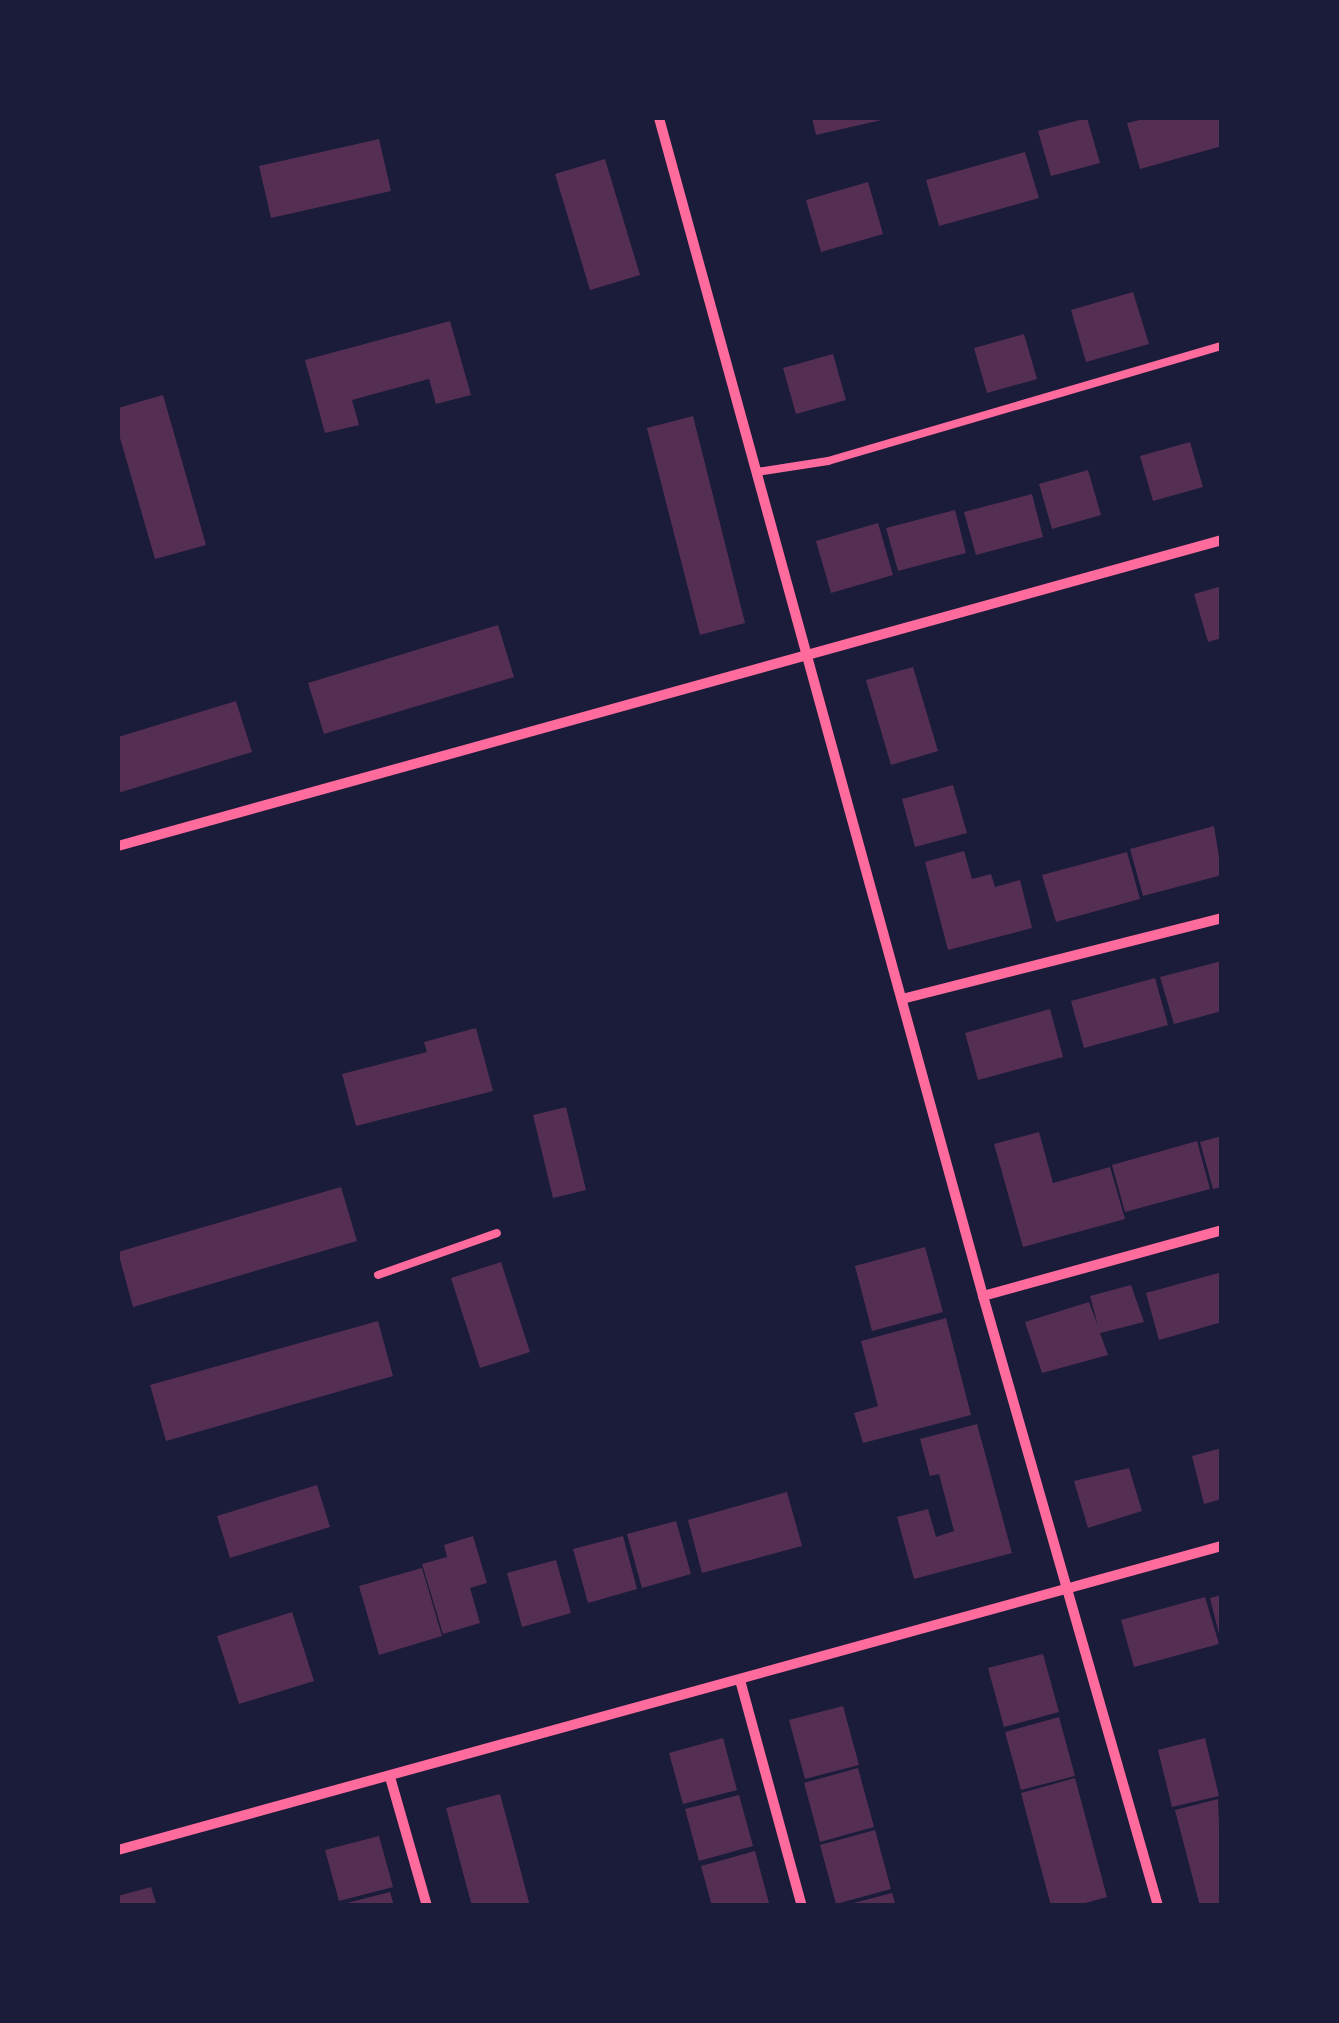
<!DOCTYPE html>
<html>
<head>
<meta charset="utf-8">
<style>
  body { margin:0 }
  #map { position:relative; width:1339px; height:2023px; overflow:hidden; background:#1b1b3a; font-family:"PT Sans Narrow",sans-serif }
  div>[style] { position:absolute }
  .building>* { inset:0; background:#542f53 }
  .service>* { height:8px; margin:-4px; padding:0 4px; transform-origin:4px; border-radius:4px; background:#ff6b9d }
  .minor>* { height:10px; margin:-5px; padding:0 5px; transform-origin:5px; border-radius:5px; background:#ff6b9d }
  span { translate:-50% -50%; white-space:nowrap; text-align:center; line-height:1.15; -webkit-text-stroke:10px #1b1b3a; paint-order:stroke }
  .frame { position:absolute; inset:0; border:120px solid #1b1b3a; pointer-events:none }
</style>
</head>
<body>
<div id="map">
  <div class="building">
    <i style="clip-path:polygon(812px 118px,886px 118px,886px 119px,816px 135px)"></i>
    <i style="clip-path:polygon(1087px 118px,1100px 163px,1051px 176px,1038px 131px)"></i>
    <i style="clip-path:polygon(1148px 118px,1222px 118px,1222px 146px,1140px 169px,1127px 123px)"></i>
    <i style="clip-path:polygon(379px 139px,391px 191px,271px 218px,259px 166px)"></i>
    <i style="clip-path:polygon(1025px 152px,1039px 198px,939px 226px,926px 180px)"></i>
    <i style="clip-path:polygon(605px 159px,640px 275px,590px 290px,555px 174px)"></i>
    <i style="clip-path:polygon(868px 182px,883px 234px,821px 252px,806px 200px)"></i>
    <i style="clip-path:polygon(1133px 292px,1149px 344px,1086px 362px,1071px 310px)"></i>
    <i style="clip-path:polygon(450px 321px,471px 395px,436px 404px,429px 379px,352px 400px,359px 425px,325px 433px,305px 360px)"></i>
    <i style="clip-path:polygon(1024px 334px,1037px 379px,987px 393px,974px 348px)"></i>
    <i style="clip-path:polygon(833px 354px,846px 400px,796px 414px,783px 368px)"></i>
    <i style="clip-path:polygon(163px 395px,206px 545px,155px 559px,118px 431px,118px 408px)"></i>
    <i style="clip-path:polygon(693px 416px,745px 623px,700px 635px,647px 428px)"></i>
    <i style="clip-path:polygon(1190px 442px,1203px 487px,1153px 501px,1140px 456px)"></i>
    <i style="clip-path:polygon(1088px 470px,1101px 515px,1052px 529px,1039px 484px)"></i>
    <i style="clip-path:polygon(1032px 494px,1043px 537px,976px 555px,964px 512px)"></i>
    <i style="clip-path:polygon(955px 510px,966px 553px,898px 571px,886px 528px)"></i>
    <i style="clip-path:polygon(878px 523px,893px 575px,831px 593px,816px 541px)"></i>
    <i style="clip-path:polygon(1222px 586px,1222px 638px,1208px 642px,1194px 594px)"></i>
    <i style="clip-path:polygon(498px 625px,514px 677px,324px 734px,308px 683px)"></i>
    <i style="clip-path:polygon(913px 667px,938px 751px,891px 765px,866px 680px)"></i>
    <i style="clip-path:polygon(236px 701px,252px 752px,118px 793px,118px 737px)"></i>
    <i style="clip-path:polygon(953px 785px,967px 833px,915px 847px,902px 799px)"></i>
    <i style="clip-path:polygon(1214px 826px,1222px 875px,1143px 896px,1130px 849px)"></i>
    <i style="clip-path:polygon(964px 851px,972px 879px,991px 874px,995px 887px,1020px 880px,1032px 928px,948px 950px,925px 862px)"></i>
    <i style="clip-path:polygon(1127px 852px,1140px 899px,1056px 922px,1042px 875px)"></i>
    <i style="clip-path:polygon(1222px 961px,1222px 1011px,1174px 1024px,1160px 977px)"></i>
    <i style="clip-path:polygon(1155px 978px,1168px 1025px,1084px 1048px,1071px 1001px)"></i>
    <i style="clip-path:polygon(1050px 1009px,1063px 1057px,978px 1080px,965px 1033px)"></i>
    <i style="clip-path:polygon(476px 1028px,493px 1091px,356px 1126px,342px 1074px,427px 1052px,424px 1042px)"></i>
    <i style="clip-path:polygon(566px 1107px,586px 1190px,553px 1198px,533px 1115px)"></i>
    <i style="clip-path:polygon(1039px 1132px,1053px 1183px,1110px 1167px,1125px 1219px,1023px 1247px,994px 1144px)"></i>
    <i style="clip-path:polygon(1222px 1136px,1222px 1187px,1213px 1189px,1200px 1142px)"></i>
    <i style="clip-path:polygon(1197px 1141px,1210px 1189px,1125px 1212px,1112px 1165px)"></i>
    <i style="clip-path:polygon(341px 1187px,357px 1241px,133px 1307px,118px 1252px)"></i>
    <i style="clip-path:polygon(925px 1247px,943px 1312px,872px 1331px,855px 1266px)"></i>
    <i style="clip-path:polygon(501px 1262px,530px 1352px,480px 1368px,451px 1278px)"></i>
    <i style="clip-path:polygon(1222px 1272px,1222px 1322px,1159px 1340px,1146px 1293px)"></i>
    <i style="clip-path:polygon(1131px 1285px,1144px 1322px,1100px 1333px,1108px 1355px,1042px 1373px,1025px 1322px,1089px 1302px,1098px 1326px,1090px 1296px)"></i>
    <i style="clip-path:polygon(946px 1318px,971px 1415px,863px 1443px,854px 1413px,878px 1406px,861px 1341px)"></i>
    <i style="clip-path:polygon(378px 1321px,393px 1376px,166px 1441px,150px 1385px)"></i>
    <i style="clip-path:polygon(977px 1424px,1012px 1553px,914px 1579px,897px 1517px,928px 1509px,936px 1537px,954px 1531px,939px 1474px,930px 1476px,920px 1439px)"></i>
    <i style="clip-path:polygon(1222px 1448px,1222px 1499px,1204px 1504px,1192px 1456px)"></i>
    <i style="clip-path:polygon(1129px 1468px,1142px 1511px,1088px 1528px,1074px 1481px)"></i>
    <i style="clip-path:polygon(317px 1485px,330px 1527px,230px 1558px,217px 1516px)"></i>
    <i style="clip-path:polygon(787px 1492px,802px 1546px,702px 1573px,688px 1520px)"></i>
    <i style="clip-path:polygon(676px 1521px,691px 1574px,642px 1588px,627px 1534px)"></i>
    <i style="clip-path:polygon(473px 1536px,487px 1583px,470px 1588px,480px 1623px,443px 1634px,422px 1564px,447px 1557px,444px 1545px)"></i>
    <i style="clip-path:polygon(623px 1536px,637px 1589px,588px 1603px,573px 1549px)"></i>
    <i style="clip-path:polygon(556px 1560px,571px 1613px,522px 1627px,507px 1573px)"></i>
    <i style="clip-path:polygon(422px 1568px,442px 1636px,379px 1655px,359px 1586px)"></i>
    <i style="clip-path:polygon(1222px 1595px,1222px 1638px,1220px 1638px,1210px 1598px)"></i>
    <i style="clip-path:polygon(1205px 1597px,1219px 1644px,1134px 1667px,1121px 1620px)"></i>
    <i style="clip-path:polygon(292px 1612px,314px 1681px,239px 1704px,217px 1636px)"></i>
    <i style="clip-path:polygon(1043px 1654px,1059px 1712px,1004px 1727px,988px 1668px)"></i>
    <i style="clip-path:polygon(843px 1706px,859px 1765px,805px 1779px,789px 1720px)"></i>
    <i style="clip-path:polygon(1059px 1717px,1075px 1776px,1021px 1790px,1005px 1732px)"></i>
    <i style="clip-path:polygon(723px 1738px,737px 1790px,683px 1804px,669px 1753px)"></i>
    <i style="clip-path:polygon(1205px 1738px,1219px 1796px,1172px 1807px,1158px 1750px)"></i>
    <i style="clip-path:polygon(858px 1768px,874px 1827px,820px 1842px,804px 1783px)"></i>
    <i style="clip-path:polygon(1075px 1778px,1107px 1897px,1075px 1906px,1051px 1906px,1021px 1793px)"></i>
    <i style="clip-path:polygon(500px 1794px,516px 1853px,530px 1906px,472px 1906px,462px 1869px,446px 1808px)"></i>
    <i style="clip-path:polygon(739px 1795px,753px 1846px,699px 1861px,685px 1809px)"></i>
    <i style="clip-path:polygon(1218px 1799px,1222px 1906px,1200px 1906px,1175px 1810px)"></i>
    <i style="clip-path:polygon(875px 1830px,891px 1889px,836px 1904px,820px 1845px)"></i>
    <i style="clip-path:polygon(379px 1836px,393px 1887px,339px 1901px,325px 1850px)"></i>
    <i style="clip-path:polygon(755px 1851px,769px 1903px,712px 1906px,701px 1866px)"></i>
    <i style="clip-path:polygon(151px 1887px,157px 1906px,118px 1906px,118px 1896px)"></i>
    <i style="clip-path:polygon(390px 1892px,394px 1906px,343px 1906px,343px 1904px)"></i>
    <i style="clip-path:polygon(892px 1893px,896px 1906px,850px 1906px,850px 1904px)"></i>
  </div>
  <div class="service">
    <i style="left:757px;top:472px;width:72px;rotate:-8.8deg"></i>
    <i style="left:828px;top:461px;width:410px;rotate:-16.3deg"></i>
    <i style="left:378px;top:1275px;width:126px;rotate:-19.4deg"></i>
  </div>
  <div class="minor">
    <i style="left:659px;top:118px;width:1222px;rotate:74.62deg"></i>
    <i style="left:983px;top:1296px;width:635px;rotate:73.99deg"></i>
    <i style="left:118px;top:846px;width:1146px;rotate:-15.49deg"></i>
    <i style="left:902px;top:999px;width:330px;rotate:-14.2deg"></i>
    <i style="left:983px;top:1296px;width:248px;rotate:-15.4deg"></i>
    <i style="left:740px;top:1680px;width:234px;rotate:74.7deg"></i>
    <i style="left:390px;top:1777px;width:134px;rotate:74deg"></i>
    <i style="left:118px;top:1850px;width:1145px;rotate:-15.4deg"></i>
  </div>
  <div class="frame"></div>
</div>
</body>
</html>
